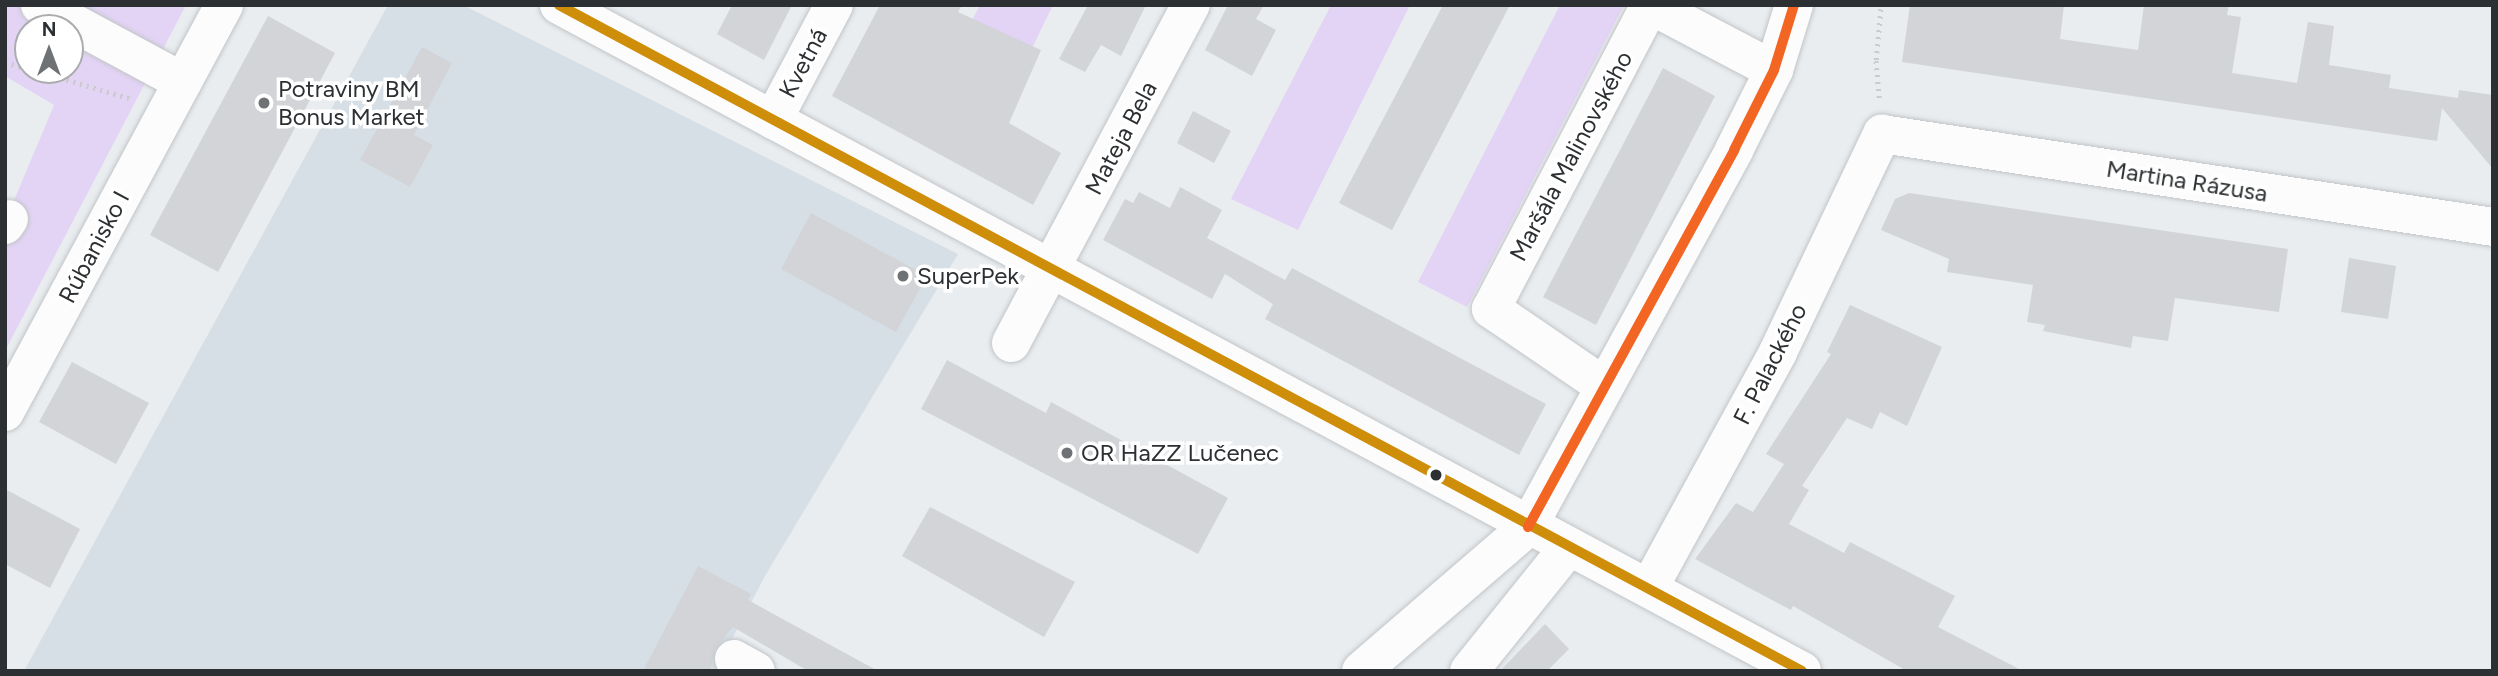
<!DOCTYPE html>
<html>
<head>
<meta charset="utf-8">
<style>
  body { margin:0 }
  #map { position:relative; width:2498px; height:676px; overflow:hidden; background:#e9edf0; font-family:Figtree,sans-serif }
  div>[style] { position:absolute }
  .built>* { inset:0; background:#d6dfe6 }
  .green>* { inset:0; background:#e3d4f6 }
  .building>* { inset:0; background:#d2d4d7 }
  .path>* { height:4.5px; margin-top:-2.25px; transform-origin:0; background:repeating-linear-gradient(90deg,#c9cbcd 0 2px,transparent 0 7px) }
  .roads { filter:drop-shadow(0 0 2px #c2c5c7) drop-shadow(0 0 2px #c2c5c7) }
  .minor>* { height:38px; margin:-19px; padding:0 19px; transform-origin:19px; border-radius:19px; background:#fcfcfd }
  .bus-1>* { height:10px; margin:-5px; padding:0 5px; transform-origin:5px; border-radius:5px; background:#cf8e0a }
  .bus-2>* { height:10px; margin:-5px; padding:0 5px; transform-origin:5px; border-radius:5px; background:#f26522 }
  .dots>* { width:19px; height:19px; translate:-50% -50%; box-sizing:border-box; border:4px solid #fff; border-radius:50% }
  span { translate:-50% -50%; white-space:nowrap; text-align:center; line-height:1.15; -webkit-text-stroke:7px #fff; paint-order:stroke }
  .street-label { font-size:24px; color:#2d3032 }
  .poi-label { font-size:24px; color:#2d3032 }
  .left { translate:0 -50%; text-align:left }
  .frame { position:absolute; inset:0; border:7px solid #2d3032; pointer-events:none }
  .north { position:absolute; left:14px; top:14px; width:70px; height:70px; box-sizing:border-box; background:#fff; border:2px solid #abacad; border-radius:50%; rotate:0deg; font-size:19px; font-weight:700; line-height:28px; text-align:center; color:#2d3032 }
  .north::after { content:''; display:block; margin:auto; width:24px; height:32px; background:#6f7274; clip-path:polygon(50% 0,100% 100%,50% 72%,0 100%) }
</style>
</head>
<body>
<div id="map">
  <div class="built">
    <i style="clip-path:polygon(388px 5px,463px 5px,958px 254px,765px 576px,715px 671px,24px 671px)"></i>
  </div>
  <div class="green">
    <i style="clip-path:polygon(evenodd,5px 5px,186px 5px,6px 349px,5px 222px,54px 105px,5px 76px,5px 5px,28px 28px,70px 28px,70px 70px,28px 70px,28px 28px)"></i>
    <i style="clip-path:polygon(980px 5px,1053px 5px,1016px 81px,956px 51px)"></i>
    <i style="clip-path:polygon(1331px 5px,1410px 5px,1298px 230px,1231px 199px)"></i>
    <i style="clip-path:polygon(1560px 5px,1624px 5px,1467px 307px,1418px 282px)"></i>
  </div>
  <div class="building">
    <i style="clip-path:polygon(732px 5px,792px 5px,764px 60px,717px 34px)"></i>
    <i style="clip-path:polygon(880px 5px,962px 5px,958px 12px,1041px 50px,1009px 123px,1061px 153px,1033px 205px,832px 96px)"></i>
    <i style="clip-path:polygon(1088px 5px,1146px 5px,1121px 56px,1101px 45px,1085px 72px,1059px 59px)"></i>
    <i style="clip-path:polygon(1228px 5px,1264px 5px,1256px 19px,1276px 30px,1252px 76px,1205px 50px)"></i>
    <i style="clip-path:polygon(1443px 5px,1510px 5px,1392px 230px,1339px 203px)"></i>
    <i style="clip-path:polygon(1910px 5px,2064px 5px,2060px 39px,2138px 50px,2144px 5px,2229px 5px,2227px 15px,2241px 17px,2232px 73px,2297px 83px,2308px 22px,2334px 26px,2329px 65px,2391px 75px,2389px 88px,2458px 98px,2459px 90px,2493px 95px,2493px 169px,2442px 108px,2437px 141px,1902px 62px)"></i>
    <i style="clip-path:polygon(268px 16px,335px 53px,218px 272px,150px 235px)"></i>
    <i style="clip-path:polygon(422px 47px,452px 63px,414px 135px,433px 145px,410px 187px,360px 160px)"></i>
    <i style="clip-path:polygon(1663px 68px,1715px 96px,1596px 325px,1543px 297px)"></i>
    <i style="clip-path:polygon(1193px 111px,1231px 131px,1214px 163px,1177px 143px)"></i>
    <i style="clip-path:polygon(1180px 187px,1222px 210px,1207px 238px,1285px 280px,1292px 268px,1546px 404px,1519px 455px,1265px 319px,1273px 304px,1225px 274px,1212px 299px,1103px 240px,1125px 199px,1133px 203px,1139px 192px,1170px 208px)"></i>
    <i style="clip-path:polygon(1909px 193px,2288px 249px,2279px 312px,2175px 298px,2168px 341px,2133px 336px,2131px 348px,2043px 331px,2045px 325px,2027px 322px,2033px 285px,1947px 272px,1949px 259px,1881px 230px,1895px 199px)"></i>
    <i style="clip-path:polygon(811px 213px,927px 276px,896px 332px,781px 269px)"></i>
    <i style="clip-path:polygon(2349px 258px,2396px 266px,2388px 319px,2341px 312px)"></i>
    <i style="clip-path:polygon(1850px 305px,1942px 347px,1907px 426px,1880px 412px,1872px 429px,1847px 418px,1802px 486px,1809px 490px,1789px 524px,1844px 553px,1850px 542px,1955px 596px,1938px 627px,2023px 671px,1907px 671px,1793px 606px,1791px 610px,1695px 559px,1736px 503px,1753px 512px,1784px 464px,1766px 454px,1831px 354px,1827px 352px)"></i>
    <i style="clip-path:polygon(947px 360px,1046px 413px,1051px 402px,1228px 498px,1198px 554px,921px 409px)"></i>
    <i style="clip-path:polygon(72px 362px,149px 403px,116px 464px,39px 422px)"></i>
    <i style="clip-path:polygon(5px 489px,80px 529px,50px 588px,5px 564px)"></i>
    <i style="clip-path:polygon(930px 507px,1075px 582px,1044px 637px,902px 556px)"></i>
    <i style="clip-path:polygon(698px 566px,751px 594px,748px 600px,878px 671px,808px 671px,733px 627px,715px 649px,710px 671px,643px 671px)"></i>
    <i style="clip-path:polygon(1545px 624px,1569px 649px,1547px 671px,1500px 671px)"></i>
  </div>
  <div class="path">
    <i style="left:5px;top:62px;width:24px;rotate:17deg"></i>
    <i style="left:33px;top:70px;width:104px;rotate:16.2deg"></i>
    <i style="left:1879px;top:98px;width:38px;rotate:-95deg"></i>
    <i style="left:1876px;top:60px;width:55px;rotate:-84.8deg"></i>
  </div>
  <div class="roads">
    <div class="minor">
      <i style="left:40px;top:5px;width:162px;rotate:28.3deg"></i>
      <i style="left:559px;top:5px;width:1410px;rotate:28.18deg"></i>
      <i style="left:773px;top:120px;width:130px;rotate:-62.1deg"></i>
      <i style="left:5px;top:225px;width:7px;rotate:-56deg"></i>
      <i style="left:1011px;top:343px;width:383px;rotate:-62deg"></i>
      <i style="left:1604px;top:386px;width:137px;rotate:-145.7deg"></i>
      <i style="left:1491px;top:309px;width:343px;rotate:-62.4deg"></i>
      <i style="left:1650px;top:5px;width:140px;rotate:27.7deg"></i>
      <i style="left:5px;top:412px;width:462px;rotate:-61.7deg"></i>
      <i style="left:1649px;top:588px;width:269px;rotate:-61.3deg"></i>
      <i style="left:1778px;top:352px;width:242px;rotate:-64.5deg"></i>
      <i style="left:1882px;top:134px;width:618px;rotate:8.65deg"></i>
      <i style="left:734px;top:659px;width:25px;rotate:29deg"></i>
      <i style="left:1361px;top:671px;width:221px;rotate:-40.8deg"></i>
      <i style="left:1528px;top:527px;width:430px;rotate:-61.3deg"></i>
      <i style="left:1734px;top:150px;width:89px;rotate:-63.4deg"></i>
      <i style="left:1774px;top:70px;width:68px;rotate:-72.9deg"></i>
      <i style="left:1469px;top:671px;width:158px;rotate:-51.2deg"></i>
    </div>
  </div>
  <div class="bus-1">
    <i style="left:559px;top:5px;width:1410px;rotate:28.18deg"></i>
  </div>
  <div class="bus-2">
    <i style="left:1528px;top:527px;width:430px;rotate:-61.3deg"></i>
    <i style="left:1734px;top:150px;width:89px;rotate:-63.4deg"></i>
    <i style="left:1774px;top:70px;width:68px;rotate:-72.9deg"></i>
  </div>
  <div class="dots">
    <i style="left:264px;top:103px;background:#6f7274"></i>
    <i style="left:903px;top:276px;background:#6f7274"></i>
    <i style="left:1067px;top:453px;background:#6f7274"></i>
    <i style="left:1436px;top:475px;background:#2d3032"></i>
  </div>
  <div class="street-label">
    <span style="left:803px;top:63px;rotate:-62deg">Kvetná</span>
    <span style="left:1121px;top:138px;rotate:-62deg">Mateja Bela</span>
    <span style="left:1571px;top:156px;rotate:-62deg">Maršála Malinovského</span>
    <span style="left:2187px;top:181px;rotate:9deg">Martina Rázusa</span>
    <span style="left:94px;top:247px;rotate:-62deg">Rúbanisko I</span>
    <span style="left:1770px;top:364px;rotate:-63deg">F. Palackého</span>
  </div>
  <div class="poi-label">
    <span class="left" style="left:278px;top:103px">Potraviny BM<br>Bonus Market</span>
    <span class="left" style="left:917px;top:276px">SuperPek</span>
    <span class="left" style="left:1081px;top:453px">OR HaZZ Lučenec</span>
  </div>
  <div class="frame"></div>
  <div class="north">N</div>
</div>
</body>
</html>
